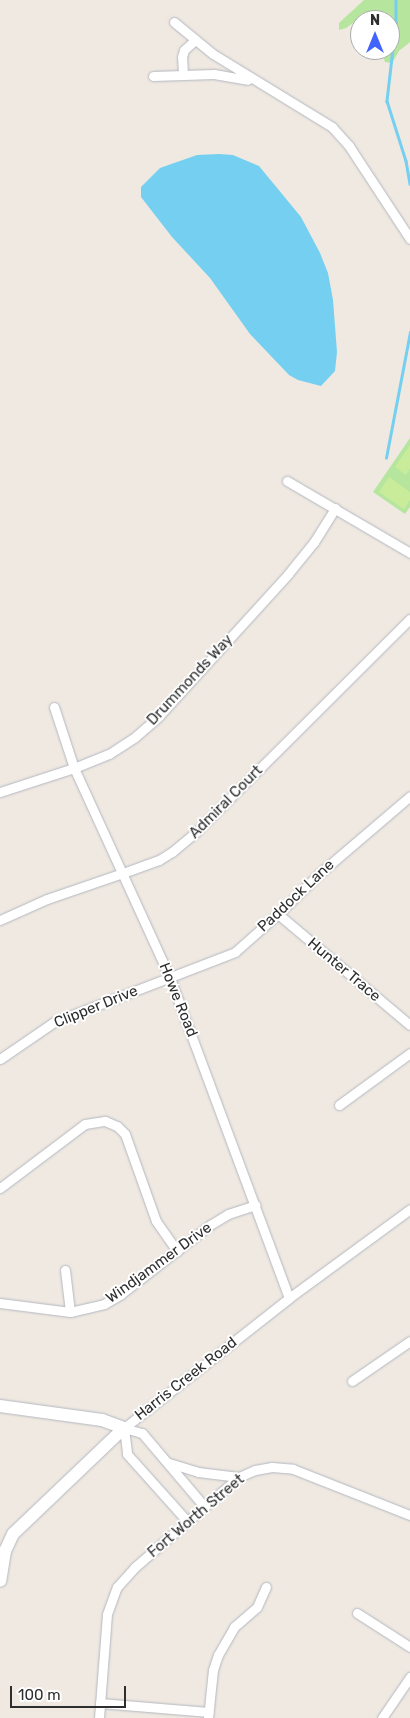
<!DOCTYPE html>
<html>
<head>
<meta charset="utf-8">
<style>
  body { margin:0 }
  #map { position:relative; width:410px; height:1718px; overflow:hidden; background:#efe9e1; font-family:Rubik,sans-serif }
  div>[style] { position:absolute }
  .green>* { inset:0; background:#b6e59e }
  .pitch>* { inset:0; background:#c9ec9a }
  .water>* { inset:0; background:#75cff0 }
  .stream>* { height:2.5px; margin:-1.25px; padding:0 1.25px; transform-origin:1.25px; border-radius:1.25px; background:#75cff0 }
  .roads { filter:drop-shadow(0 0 1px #b4b7c1) drop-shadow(0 0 1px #b4b7c1) }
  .street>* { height:9px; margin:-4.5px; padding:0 4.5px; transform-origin:4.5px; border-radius:4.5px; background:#fff }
  .secondary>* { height:12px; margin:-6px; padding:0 6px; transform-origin:6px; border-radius:6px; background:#fff }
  span { translate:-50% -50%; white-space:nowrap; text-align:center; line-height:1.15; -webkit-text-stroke:4px #fff; paint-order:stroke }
  .street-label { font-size:15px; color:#2e2e2e }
  .north { position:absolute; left:350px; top:10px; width:50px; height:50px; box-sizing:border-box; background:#fff; border:1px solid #ababab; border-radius:50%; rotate:0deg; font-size:14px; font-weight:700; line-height:20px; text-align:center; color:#2e2e2e }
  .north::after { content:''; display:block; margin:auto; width:18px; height:22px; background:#4264fb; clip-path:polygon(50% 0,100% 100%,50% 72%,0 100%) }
  .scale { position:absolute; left:10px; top:1686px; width:116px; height:22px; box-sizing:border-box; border:2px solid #2e2e2e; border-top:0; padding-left:6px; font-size:15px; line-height:18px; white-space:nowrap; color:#2e2e2e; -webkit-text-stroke:4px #fff; paint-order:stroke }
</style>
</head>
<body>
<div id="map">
  <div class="green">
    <i style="clip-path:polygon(364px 0,410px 0,410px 42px,399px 51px,392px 63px,385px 62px,381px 50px,390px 50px,390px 20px,377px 20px,368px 12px,346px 28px,339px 30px,339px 23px)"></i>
    <i style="clip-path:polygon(410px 438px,410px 507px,405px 514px,373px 492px)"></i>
  </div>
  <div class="pitch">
    <i style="clip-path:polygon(410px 445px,410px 468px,406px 475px,395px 467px)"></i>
    <i style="clip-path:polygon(389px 477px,410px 492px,410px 500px,404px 509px,379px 492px)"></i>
  </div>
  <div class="water">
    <i style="clip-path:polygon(219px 154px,233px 155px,259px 166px,301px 217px,320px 253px,328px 273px,333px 300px,337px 352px,335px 371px,321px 386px,298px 380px,289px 375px,250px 334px,210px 278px,172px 237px,141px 197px,141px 187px,160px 168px,197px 155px)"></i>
  </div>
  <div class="stream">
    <i style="left:396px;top:0;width:23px;rotate:90deg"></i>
    <i style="left:396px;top:23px;width:79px;rotate:96.6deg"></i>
    <i style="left:387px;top:101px;width:63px;rotate:72.4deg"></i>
    <i style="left:406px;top:161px;width:23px;rotate:80deg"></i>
    <i style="left:386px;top:458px;width:128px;rotate:-79.2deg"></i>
  </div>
  <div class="roads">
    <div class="street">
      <i style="left:174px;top:22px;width:50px;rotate:39.4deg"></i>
      <i style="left:213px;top:54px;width:140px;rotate:31.5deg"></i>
      <i style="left:332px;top:127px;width:25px;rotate:48deg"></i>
      <i style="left:349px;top:146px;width:111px;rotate:56.7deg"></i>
      <i style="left:183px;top:74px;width:17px;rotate:-93deg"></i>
      <i style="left:182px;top:57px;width:7px;rotate:-74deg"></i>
      <i style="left:184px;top:50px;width:15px;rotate:-42deg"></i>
      <i style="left:153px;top:76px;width:61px;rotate:-1.9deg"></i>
      <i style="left:214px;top:74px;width:34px;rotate:10deg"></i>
      <i style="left:287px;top:481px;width:143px;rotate:30.3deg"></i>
      <i style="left:54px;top:707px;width:64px;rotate:71.8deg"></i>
      <i style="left:74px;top:768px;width:231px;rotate:65.4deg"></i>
      <i style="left:170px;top:978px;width:341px;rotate:69.6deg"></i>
      <i style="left:0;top:792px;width:78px;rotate:-18deg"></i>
      <i style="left:74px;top:768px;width:38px;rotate:-22deg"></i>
      <i style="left:109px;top:754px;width:31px;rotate:-33deg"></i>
      <i style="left:135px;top:737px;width:32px;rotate:-41deg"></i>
      <i style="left:159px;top:716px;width:192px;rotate:-47.7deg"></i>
      <i style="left:288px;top:574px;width:41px;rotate:-50.9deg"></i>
      <i style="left:314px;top:542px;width:40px;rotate:-58deg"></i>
      <i style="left:278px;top:914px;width:172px;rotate:40.1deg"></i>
      <i style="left:0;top:920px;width:51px;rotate:-24.1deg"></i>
      <i style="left:47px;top:899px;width:80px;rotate:-18.9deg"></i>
      <i style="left:123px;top:873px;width:38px;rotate:-20deg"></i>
      <i style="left:159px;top:860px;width:15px;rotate:-32deg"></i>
      <i style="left:172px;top:852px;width:31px;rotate:-40deg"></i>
      <i style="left:196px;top:832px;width:302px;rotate:-44.9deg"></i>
      <i style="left:0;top:1059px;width:65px;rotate:-34.4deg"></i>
      <i style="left:54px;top:1022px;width:194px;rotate:-21.1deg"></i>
      <i style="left:235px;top:952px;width:57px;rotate:-41.5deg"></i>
      <i style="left:278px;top:914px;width:59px;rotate:-44.3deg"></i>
      <i style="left:320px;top:873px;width:118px;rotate:-40.5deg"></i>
      <i style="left:339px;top:1105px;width:88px;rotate:-36.2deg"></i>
      <i style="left:0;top:1188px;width:106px;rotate:-37deg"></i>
      <i style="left:85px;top:1124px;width:20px;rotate:-9deg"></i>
      <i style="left:105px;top:1121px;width:13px;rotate:23deg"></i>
      <i style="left:117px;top:1126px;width:11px;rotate:45deg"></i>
      <i style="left:125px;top:1134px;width:92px;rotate:70.4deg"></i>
      <i style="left:156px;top:1221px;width:37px;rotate:55deg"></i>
      <i style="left:65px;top:1270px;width:42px;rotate:83.2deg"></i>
      <i style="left:0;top:1303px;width:71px;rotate:7.3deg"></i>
      <i style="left:70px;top:1312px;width:35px;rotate:-13deg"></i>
      <i style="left:104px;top:1304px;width:20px;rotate:-30deg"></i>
      <i style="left:121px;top:1294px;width:113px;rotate:-37.8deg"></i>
      <i style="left:210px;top:1225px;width:21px;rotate:-31deg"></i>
      <i style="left:228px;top:1214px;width:29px;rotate:-18deg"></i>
      <i style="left:352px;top:1381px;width:70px;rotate:-34.6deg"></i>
      <i style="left:124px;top:1428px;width:210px;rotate:-38.2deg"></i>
      <i style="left:289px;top:1298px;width:150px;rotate:-36.3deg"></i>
      <i style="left:124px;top:1428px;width:26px;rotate:83deg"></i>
      <i style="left:127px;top:1454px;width:90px;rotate:48.2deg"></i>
      <i style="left:124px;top:1428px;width:19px;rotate:16deg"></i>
      <i style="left:142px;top:1433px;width:96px;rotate:49.7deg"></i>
      <i style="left:169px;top:1463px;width:30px;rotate:17deg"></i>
      <i style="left:198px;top:1472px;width:41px;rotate:7deg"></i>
      <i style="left:357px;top:1613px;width:63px;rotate:32.7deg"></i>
      <i style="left:100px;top:1703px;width:109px;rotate:4.7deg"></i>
      <i style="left:99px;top:1718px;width:104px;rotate:-85.6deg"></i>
      <i style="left:107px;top:1614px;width:29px;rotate:-70deg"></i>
      <i style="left:117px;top:1587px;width:27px;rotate:-48deg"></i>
      <i style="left:135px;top:1567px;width:138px;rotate:-40.9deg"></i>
      <i style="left:239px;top:1477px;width:17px;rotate:-24deg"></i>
      <i style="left:255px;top:1470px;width:17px;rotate:-10deg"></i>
      <i style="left:272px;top:1467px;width:21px;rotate:5deg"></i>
      <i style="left:293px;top:1469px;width:126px;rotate:21.5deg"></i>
      <i style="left:208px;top:1718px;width:48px;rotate:-84.1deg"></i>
      <i style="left:213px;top:1670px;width:16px;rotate:-72deg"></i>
      <i style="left:218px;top:1655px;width:32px;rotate:-60deg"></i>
      <i style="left:234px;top:1627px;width:30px;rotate:-41deg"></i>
      <i style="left:257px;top:1607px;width:22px;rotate:-66deg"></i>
      <i style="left:382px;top:1718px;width:50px;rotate:-55.7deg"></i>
    </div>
    <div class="secondary">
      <i style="left:0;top:1406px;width:103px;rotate:7.8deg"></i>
      <i style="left:102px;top:1420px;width:23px;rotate:20deg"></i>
      <i style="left:124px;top:1428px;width:153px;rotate:136.3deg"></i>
      <i style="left:13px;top:1534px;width:19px;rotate:115deg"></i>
      <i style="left:5px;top:1551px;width:30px;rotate:99deg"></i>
    </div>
  </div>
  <div class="street-label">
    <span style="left:190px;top:680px;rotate:-47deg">Drummonds Way</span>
    <span style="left:226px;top:802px;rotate:-45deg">Admiral Court</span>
    <span style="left:296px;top:896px;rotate:-43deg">Paddock Lane</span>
    <span style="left:344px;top:970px;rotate:40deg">Hunter Trace</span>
    <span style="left:178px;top:1000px;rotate:68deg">Howe Road</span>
    <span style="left:96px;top:1007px;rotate:-22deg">Clipper Drive</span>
    <span style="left:159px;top:1263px;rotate:-36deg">Windjammer Drive</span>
    <span style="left:186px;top:1379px;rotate:-38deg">Harris Creek Road</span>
    <span style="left:196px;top:1516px;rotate:-40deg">Fort Worth Street</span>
  </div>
  <div class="north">N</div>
  <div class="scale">100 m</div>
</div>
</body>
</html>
